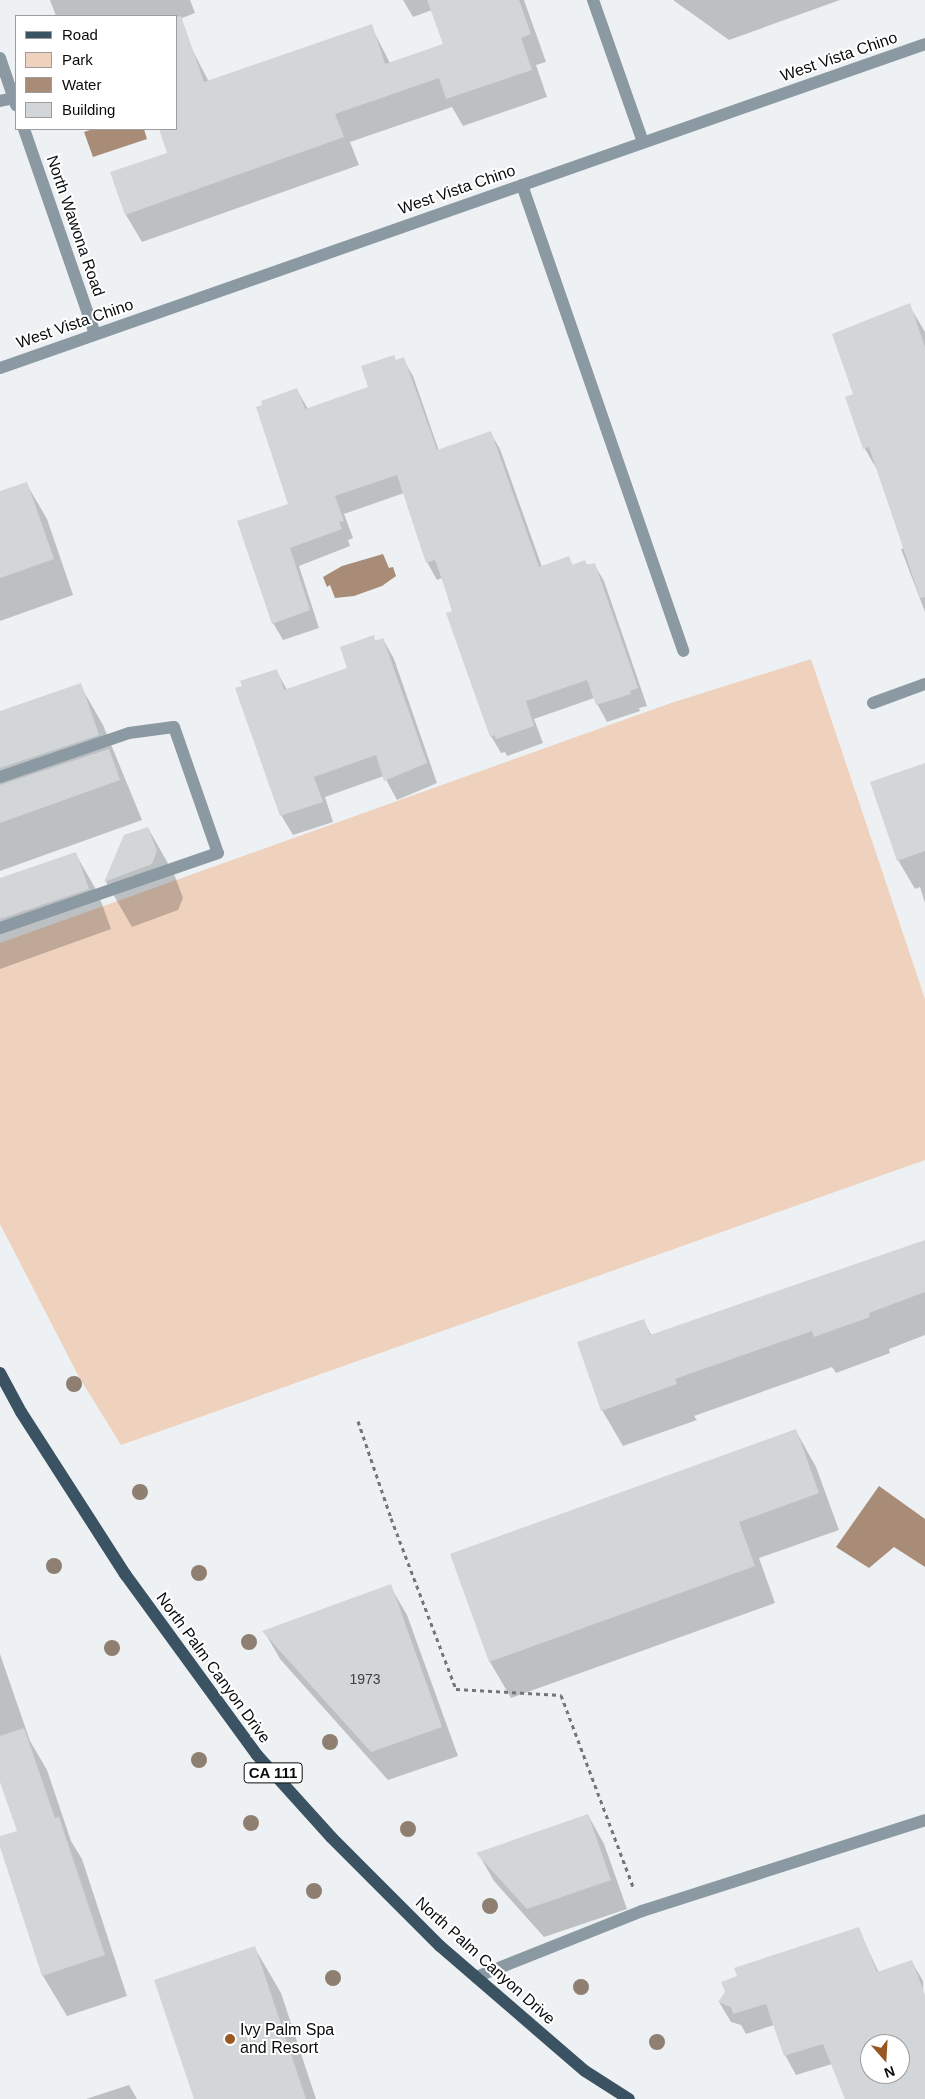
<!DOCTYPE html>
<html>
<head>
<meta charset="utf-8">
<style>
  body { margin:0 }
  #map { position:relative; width:925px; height:2099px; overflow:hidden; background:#edf1f3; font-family:Helvetica,sans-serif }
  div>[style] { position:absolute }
  .green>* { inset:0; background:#efd2bd }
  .water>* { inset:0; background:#a98c78 }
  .shadow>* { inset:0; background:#0003 }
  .building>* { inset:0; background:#d3d6d8 }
  .path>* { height:3px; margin-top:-1.5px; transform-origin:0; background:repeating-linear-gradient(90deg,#737577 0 4px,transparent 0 8px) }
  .service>* { height:12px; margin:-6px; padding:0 6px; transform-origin:6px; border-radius:6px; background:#8b99a2 }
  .minor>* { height:12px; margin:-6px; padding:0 6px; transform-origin:6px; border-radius:6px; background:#8b99a2 }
  .primary>* { height:12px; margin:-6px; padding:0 6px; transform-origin:6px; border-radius:6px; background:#3a5261 }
  .trees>* { width:16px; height:16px; margin:-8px; border-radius:50%; background:#8e7f71 }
  .dots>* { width:14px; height:14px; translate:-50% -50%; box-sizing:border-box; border:2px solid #fff; border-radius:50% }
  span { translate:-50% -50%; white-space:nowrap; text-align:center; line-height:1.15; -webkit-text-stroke:4px #fff; paint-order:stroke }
  .number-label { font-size:14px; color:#3c3e3f }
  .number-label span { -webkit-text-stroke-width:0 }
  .shield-label span { padding:1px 4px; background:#fff; border:1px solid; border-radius:4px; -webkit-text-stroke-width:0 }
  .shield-label { font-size:15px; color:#0a0b0c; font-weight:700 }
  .street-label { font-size:16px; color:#0a0b0c }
  .poi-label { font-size:16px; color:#0a0b0c }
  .left { translate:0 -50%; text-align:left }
  .legend { position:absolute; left:15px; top:15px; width:162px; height:115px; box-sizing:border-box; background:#fff; border:1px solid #9d9d9e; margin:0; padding:6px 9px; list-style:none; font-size:15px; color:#0a0b0c }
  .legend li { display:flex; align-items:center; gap:10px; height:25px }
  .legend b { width:25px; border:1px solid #9d9d9e }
  .north { position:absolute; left:860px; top:2034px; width:50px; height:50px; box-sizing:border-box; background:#fff; border:1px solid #9d9d9e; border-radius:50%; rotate:161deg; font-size:14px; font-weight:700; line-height:20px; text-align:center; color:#0a0b0c }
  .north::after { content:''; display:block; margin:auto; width:18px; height:22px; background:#985822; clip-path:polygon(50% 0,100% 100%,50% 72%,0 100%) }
</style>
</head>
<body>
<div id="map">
  <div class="green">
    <i style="clip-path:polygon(811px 659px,925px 999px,925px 1160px,121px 1445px,79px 1377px,0 1224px,0 943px,671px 703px)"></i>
  </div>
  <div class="water">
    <i style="clip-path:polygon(93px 129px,144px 129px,147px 139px,93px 157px,84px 132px)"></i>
    <i style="clip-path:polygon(383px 554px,389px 568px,393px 567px,396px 576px,382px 586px,354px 596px,335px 598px,330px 585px,327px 587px,323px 577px,342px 566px)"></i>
    <i style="clip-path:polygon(879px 1486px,925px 1519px,925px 1567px,894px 1547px,869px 1568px,836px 1547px)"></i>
  </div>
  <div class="shadow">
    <i style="clip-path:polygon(50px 0,190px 0,195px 13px,177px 20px,209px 82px,371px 26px,390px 63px,444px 45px,432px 10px,413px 17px,403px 0,524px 0,546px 62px,536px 65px,547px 97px,463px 126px,452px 107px,350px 142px,359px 165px,142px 242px,126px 215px,112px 173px,169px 153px,160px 129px,176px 129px,176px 16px,56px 16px)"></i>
    <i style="clip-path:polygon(673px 0,840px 0,729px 40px)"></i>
    <i style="clip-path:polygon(909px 305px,925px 332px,925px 612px,901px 549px,905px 548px,879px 473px,865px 449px,846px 397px,855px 395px)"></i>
    <i style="clip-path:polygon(403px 359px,413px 376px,439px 451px,490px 432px,500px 449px,542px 567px,569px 558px,573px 566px,594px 564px,604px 581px,647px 706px,639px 708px,640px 711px,607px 722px,594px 698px,534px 719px,543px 743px,507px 756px,505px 752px,501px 753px,491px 736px,442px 578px,437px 580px,427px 562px,404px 493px,344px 514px,353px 538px,348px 540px,350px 546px,299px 566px,319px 628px,283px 640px,273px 623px,290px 505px,297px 390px,308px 409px,369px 388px,396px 361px)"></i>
    <i style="clip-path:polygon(26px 483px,47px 519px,73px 595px,0 621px,0 493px)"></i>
    <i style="clip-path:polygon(373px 637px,376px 642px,383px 639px,394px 659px,437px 783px,397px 800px,384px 776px,325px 797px,333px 822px,293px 835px,281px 815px,276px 670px,287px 690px,349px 669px)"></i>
    <i style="clip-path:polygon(80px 685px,103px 725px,142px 820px,0 871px,0 712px)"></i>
    <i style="clip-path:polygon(925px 764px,925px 903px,920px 887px,915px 889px,898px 860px)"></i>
    <i style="clip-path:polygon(148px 828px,174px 874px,183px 898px,178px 910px,132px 927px,106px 882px,124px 836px)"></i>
    <i style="clip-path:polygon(75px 853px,98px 893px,111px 929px,0 969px,0 879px)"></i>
    <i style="clip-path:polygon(925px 1241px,925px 1335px,889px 1349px,890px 1353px,836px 1373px,832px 1367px,694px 1416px,697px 1420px,623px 1446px,602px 1410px,643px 1320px,652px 1336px)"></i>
    <i style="clip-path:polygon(796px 1431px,816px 1467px,839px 1530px,759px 1558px,775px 1603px,511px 1698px,490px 1662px,451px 1555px)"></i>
    <i style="clip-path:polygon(390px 1586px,407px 1615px,458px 1756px,388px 1780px,280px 1659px,264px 1631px)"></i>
    <i style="clip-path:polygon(0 1654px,30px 1741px,47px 1770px,71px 1841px,82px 1859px,127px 1996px,67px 2016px,43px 1976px,0 1843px,0 1838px,18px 1832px,0 1779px)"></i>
    <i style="clip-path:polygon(588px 1815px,604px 1844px,627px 1909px,544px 1937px,494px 1881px,478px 1853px)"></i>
    <i style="clip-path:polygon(evenodd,858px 1928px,879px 1973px,912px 1962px,923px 1981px,925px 2099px,847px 2099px,832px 2064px,796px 2075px,785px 2055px,774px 2025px,746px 2034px,741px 2025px,731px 2022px,719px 2002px,858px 1928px,870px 2044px,900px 2044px,900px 2074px,870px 2074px,870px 2044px)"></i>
    <i style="clip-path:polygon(254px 1947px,281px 1993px,316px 2099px,195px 2099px)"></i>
    <i style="clip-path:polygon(129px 2085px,137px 2099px,86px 2099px)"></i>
  </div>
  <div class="building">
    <i style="clip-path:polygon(427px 0,519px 0,531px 34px,521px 38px,532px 70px,446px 99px,439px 78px,335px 114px,344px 137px,125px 215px,110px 172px,167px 153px,159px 129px,176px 129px,176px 17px,181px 16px,204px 82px,372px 24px,385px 64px,443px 44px)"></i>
    <i style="clip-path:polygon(910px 303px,925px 347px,925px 597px,920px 598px,869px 447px,863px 449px,845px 397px,853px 394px,832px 334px)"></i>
    <i style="clip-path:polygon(394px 355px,396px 360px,404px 357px,437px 450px,491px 431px,539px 567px,569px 556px,572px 565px,585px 560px,587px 565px,595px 563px,638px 688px,630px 691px,631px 694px,596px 705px,587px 680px,526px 701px,534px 726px,496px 739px,494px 735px,490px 737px,446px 613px,453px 611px,435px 560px,426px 563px,397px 475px,335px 496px,344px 521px,339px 522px,342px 529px,290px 548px,310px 610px,272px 624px,237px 521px,288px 504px,256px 407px,262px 405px,261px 401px,297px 388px,305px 409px,368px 387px,361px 366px)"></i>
    <i style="clip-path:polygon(27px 482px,54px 559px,0 578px,0 491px)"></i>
    <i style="clip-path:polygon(374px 635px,375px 641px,383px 638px,427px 763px,384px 781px,376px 755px,314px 777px,323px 802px,280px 816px,235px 688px,242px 686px,240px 681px,277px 669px,284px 690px,347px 668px,340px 647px)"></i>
    <i style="clip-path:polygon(81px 683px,99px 735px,0 768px,0 711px)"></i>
    <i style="clip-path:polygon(109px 749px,120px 780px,0 823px,0 785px)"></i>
    <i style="clip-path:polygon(925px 763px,925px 851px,897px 861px,870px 782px)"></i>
    <i style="clip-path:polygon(148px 827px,157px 851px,152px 864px,104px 882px,124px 835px)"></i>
    <i style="clip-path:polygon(76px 852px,89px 889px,0 919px,0 878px)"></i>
    <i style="clip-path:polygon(925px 1240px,925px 1292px,869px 1313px,870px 1317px,814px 1337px,812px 1331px,675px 1379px,677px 1384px,601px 1411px,577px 1342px,644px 1319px,650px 1335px)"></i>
    <i style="clip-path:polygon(796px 1429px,819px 1493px,739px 1522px,755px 1566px,489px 1662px,450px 1554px)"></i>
    <i style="clip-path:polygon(391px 1584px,442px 1727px,371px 1752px,262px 1631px)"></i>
    <i style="clip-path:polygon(24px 1728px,55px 1818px,59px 1817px,105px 1955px,42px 1976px,0 1847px,0 1836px,17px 1831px,0 1782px,0 1736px)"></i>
    <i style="clip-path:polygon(588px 1814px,611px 1880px,527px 1909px,476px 1853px)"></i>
    <i style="clip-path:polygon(evenodd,859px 1927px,877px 1972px,912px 1960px,925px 1995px,925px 2099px,845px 2099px,823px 2044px,784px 2056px,766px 2004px,733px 2014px,731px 2007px,718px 2002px,725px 1992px,721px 1982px,737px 1976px,734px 1968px,859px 1927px,870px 2044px,900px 2044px,900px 2074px,870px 2074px,870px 2044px)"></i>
    <i style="clip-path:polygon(255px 1946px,306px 2099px,194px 2099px,154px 1980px)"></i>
  </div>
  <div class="path">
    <i style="left:358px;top:1421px;width:102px;rotate:71.2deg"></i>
    <i style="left:391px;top:1518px;width:183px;rotate:69.2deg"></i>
    <i style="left:456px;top:1689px;width:105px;rotate:3.3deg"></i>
    <i style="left:561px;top:1695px;width:205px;rotate:69.4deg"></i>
  </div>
  <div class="service">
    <i style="left:0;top:101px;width:14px;rotate:-12deg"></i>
    <i style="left:522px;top:185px;width:493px;rotate:70.9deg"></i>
    <i style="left:873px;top:703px;width:55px;rotate:-20.1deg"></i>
    <i style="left:0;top:777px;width:136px;rotate:-18.8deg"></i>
    <i style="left:129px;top:733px;width:45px;rotate:-7.6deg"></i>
    <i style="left:174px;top:727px;width:133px;rotate:70.8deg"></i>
    <i style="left:218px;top:853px;width:231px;rotate:161deg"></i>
    <i style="left:476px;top:1977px;width:179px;rotate:-21.7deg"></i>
    <i style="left:642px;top:1911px;width:297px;rotate:-17.8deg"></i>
  </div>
  <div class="minor">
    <i style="left:593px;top:0;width:151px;rotate:70.6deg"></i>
    <i style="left:0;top:58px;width:50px;rotate:71.2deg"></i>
    <i style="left:24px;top:129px;width:217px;rotate:70.9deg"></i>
    <i style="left:0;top:368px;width:980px;rotate:-19.3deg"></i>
  </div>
  <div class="primary">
    <i style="left:0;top:1373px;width:44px;rotate:61.7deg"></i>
    <i style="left:21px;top:1412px;width:193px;rotate:57.3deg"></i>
    <i style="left:125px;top:1574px;width:224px;rotate:53.9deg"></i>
    <i style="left:257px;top:1755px;width:110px;rotate:47.9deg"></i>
    <i style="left:331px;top:1837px;width:154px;rotate:45deg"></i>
    <i style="left:440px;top:1946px;width:191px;rotate:40.8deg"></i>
    <i style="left:585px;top:2071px;width:52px;rotate:32.5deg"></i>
  </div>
  <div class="trees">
    <i style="left:74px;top:1384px"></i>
    <i style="left:140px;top:1492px"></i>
    <i style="left:54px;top:1566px"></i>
    <i style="left:199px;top:1573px"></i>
    <i style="left:249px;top:1642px"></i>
    <i style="left:112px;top:1648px"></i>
    <i style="left:330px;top:1742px"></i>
    <i style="left:199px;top:1760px"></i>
    <i style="left:251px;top:1823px"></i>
    <i style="left:408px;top:1829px"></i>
    <i style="left:314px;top:1891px"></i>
    <i style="left:490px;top:1906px"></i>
    <i style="left:333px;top:1978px"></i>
    <i style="left:581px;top:1987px"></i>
    <i style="left:657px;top:2042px"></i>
  </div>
  <div class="dots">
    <i style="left:230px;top:2039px;background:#985822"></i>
  </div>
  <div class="number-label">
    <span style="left:365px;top:1679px">1973</span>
  </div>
  <div class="shield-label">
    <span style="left:273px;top:1773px">CA 111</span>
  </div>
  <div class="street-label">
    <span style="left:839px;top:57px;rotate:-19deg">West Vista Chino</span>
    <span style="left:457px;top:190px;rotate:-19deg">West Vista Chino</span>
    <span style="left:75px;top:226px;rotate:71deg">North Wawona Road</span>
    <span style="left:75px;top:324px;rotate:-19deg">West Vista Chino</span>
    <span style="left:213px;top:1668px;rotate:54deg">North Palm Canyon Drive</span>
    <span style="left:485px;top:1961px;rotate:42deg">North Palm Canyon Drive</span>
  </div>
  <div class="poi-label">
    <span class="left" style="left:240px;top:2039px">Ivy Palm Spa<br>and Resort</span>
  </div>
  <ul class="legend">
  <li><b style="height:6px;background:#3a5261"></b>Road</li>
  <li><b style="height:14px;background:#efd2bd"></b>Park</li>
  <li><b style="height:14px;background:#a98c78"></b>Water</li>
  <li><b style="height:14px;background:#d3d6d8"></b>Building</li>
  </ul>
  <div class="north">N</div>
</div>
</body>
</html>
